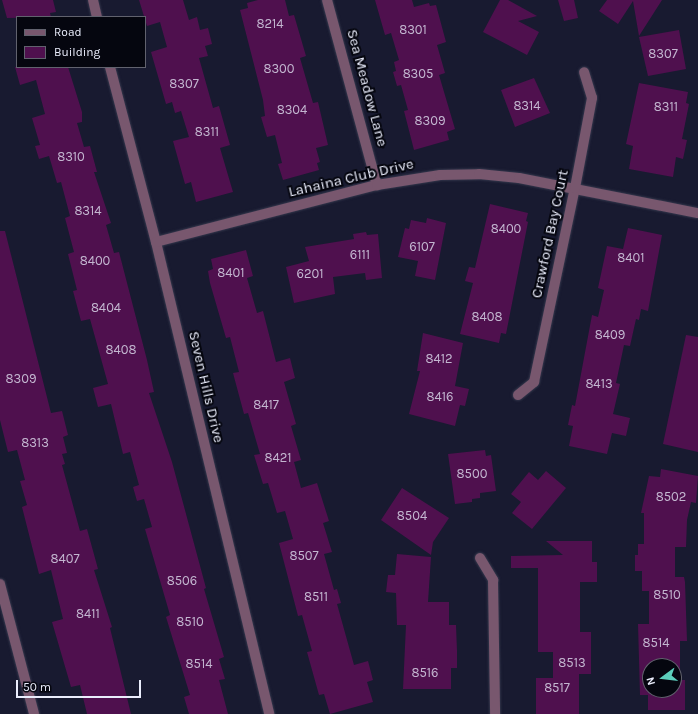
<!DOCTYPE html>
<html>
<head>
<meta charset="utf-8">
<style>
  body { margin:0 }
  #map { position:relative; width:698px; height:714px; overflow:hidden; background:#181a30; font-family:Karla,sans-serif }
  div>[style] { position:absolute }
  .building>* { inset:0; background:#4f104e }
  .roads { filter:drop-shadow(0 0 1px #35384d) drop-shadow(0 0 1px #35384d) }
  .minor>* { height:10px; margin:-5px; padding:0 5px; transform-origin:5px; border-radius:5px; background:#78576e }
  span { translate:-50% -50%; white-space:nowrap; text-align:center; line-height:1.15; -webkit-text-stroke:4px #05060f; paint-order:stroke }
  .number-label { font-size:13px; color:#c3b6d0 }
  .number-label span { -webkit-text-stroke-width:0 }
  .street-label { font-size:15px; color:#eaedfc }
  .legend { position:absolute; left:16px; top:16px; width:130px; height:52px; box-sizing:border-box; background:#05060f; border:1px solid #61626e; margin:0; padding:5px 7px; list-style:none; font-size:12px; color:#eaedfc }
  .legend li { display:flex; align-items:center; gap:8px; height:20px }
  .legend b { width:20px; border:1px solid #61626e }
  .north { position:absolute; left:642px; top:658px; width:40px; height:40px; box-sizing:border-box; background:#05060f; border:1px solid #61626e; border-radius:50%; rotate:255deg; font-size:11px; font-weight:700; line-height:16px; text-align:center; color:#eaedfc }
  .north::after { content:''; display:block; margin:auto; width:14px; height:18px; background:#5ccebb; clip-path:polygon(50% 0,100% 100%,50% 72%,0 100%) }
  .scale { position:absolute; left:16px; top:680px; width:125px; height:18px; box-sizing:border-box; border:2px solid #eaedfc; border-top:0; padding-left:5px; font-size:12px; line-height:14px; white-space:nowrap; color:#eaedfc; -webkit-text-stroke:3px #05060f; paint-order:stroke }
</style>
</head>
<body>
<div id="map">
  <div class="building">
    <i style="clip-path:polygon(2px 0,53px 0,56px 12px,50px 13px,51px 17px,7px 18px)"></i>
    <i style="clip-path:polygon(139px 0,183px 0,189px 20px,197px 17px,200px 30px,208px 28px,212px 44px,205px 46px,208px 56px,199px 58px,213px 108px,219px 106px,230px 145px,220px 148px,233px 192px,196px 202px,191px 182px,185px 184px,173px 141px,189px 137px,181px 111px,175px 113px,172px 102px,166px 104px,151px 52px,167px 47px,160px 22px,147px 26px)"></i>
    <i style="clip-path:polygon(258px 0,285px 0,289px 16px,294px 15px,306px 56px,300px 58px,313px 103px,318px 102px,328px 145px,316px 148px,320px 162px,317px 163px,319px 170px,283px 180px,278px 164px,282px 163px,275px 135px,267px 137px,261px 117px,265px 116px,263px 100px,240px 10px,248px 8px,247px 3px)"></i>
    <i style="clip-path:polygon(375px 0,412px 0,414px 7px,429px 3px,430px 6px,436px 5px,446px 42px,437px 45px,445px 73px,439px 75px,455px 129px,447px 132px,449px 140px,414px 150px,404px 111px,408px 110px,401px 85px,397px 86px,393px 72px,396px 71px,394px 62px,399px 60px,391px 33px,385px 35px)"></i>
    <i style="clip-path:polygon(500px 0,508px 0,537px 16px,518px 21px,539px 32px,527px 55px,483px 32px)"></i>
    <i style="clip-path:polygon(558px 0,574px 0,578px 18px,564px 21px)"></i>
    <i style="clip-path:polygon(607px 0,662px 0,639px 36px,633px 1px,618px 24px,599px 11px)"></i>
    <i style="clip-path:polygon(679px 30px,686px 69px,648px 76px,639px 37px)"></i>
    <i style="clip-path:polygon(15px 67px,68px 67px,82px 112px,82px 122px,77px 123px,84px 147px,90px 146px,97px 172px,94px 172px,111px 223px,106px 225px,114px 253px,119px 252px,147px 360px,154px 392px,149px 393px,172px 462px,206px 588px,204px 589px,224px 657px,219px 659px,225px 679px,219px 680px,228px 714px,189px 714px,184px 697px,190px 695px,166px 617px,170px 615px,145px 529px,152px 527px,144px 499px,137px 501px,133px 487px,139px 485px,130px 452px,123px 454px,111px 404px,98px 407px,93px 388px,108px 384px,90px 319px,81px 321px,73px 291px,77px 290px,68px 254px,74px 252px,65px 218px,70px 216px,61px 182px,57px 183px,49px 156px,39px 159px,35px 146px,40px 145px,32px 118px,45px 114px,36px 80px,20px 85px)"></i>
    <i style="clip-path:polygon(534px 78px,550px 113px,515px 127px,501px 90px)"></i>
    <i style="clip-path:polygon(639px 83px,688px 92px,686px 103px,689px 104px,682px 139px,687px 140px,683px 159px,676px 157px,673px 177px,629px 169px,633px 146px,626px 144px)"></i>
    <i style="clip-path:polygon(490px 204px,528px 213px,526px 221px,528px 222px,506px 334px,501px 333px,499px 343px,460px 334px,473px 283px,465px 281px,469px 267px,475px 268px)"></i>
    <i style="clip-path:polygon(427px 218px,446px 223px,435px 280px,415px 276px,418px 261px,398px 257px,405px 228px,409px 229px,411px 220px,426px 223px)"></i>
    <i style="clip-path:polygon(628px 228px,662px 235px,648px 311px,641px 309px,639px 320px,636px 319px,630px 346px,624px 345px,616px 383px,620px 384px,613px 414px,630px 418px,626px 436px,612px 433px,607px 454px,569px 446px,573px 426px,568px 425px,572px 405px,575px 406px,592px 315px,598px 317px,604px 290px,598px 288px,607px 246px,623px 249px)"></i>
    <i style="clip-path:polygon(0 231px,5px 231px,51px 413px,62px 411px,68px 435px,63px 437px,67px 453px,62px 454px,65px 464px,62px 465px,80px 531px,87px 529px,98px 569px,94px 570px,112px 627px,110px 628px,131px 714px,87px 714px,80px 685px,71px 687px,52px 622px,63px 619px,51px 570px,39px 574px,22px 507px,27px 505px,20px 481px,25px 480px,17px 450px,8px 452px,0 420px)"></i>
    <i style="clip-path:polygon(366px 232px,367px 235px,378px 234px,382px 278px,366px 280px,365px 273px,333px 277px,335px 294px,294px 303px,286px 267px,309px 261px,305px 247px,354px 239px,353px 234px)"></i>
    <i style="clip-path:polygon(246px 250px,253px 276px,247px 278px,257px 313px,263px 311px,276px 362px,290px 358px,295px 378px,284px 382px,296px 424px,291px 426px,301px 460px,294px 462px,301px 488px,317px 483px,329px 521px,323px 523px,332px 552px,324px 554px,334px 590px,337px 589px,341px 603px,337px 604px,354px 665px,368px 661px,373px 680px,367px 682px,373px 702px,330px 714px,324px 694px,319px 695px,307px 652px,312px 651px,302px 615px,298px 616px,279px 543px,293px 539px,285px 511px,277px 513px,268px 483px,263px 484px,254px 455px,260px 454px,248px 413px,244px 414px,233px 373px,239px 372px,230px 337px,226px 338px,210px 283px,208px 271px,213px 269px,211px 259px)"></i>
    <i style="clip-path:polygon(423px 333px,463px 343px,455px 386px,469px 389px,465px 406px,460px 405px,455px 426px,409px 414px,420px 371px,417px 371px)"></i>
    <i style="clip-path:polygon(686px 335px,698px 337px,698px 452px,663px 444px)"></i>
    <i style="clip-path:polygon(485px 450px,486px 456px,491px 455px,496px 491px,480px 493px,480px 498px,472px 499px,472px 502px,455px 504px,448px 454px)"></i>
    <i style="clip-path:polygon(evenodd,661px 469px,698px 476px,696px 503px,691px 502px,687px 520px,686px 547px,675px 547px,675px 577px,684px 577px,685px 582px,687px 641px,680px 641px,680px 680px,685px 680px,685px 710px,648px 710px,648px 695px,640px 695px,638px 624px,649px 624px,649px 591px,642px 591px,642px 571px,635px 571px,635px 555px,638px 555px,638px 544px,644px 544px,644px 513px,641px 513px,649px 476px,660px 477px,661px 469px,650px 666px,674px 666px,674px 690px,650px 690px,650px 666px)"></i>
    <i style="clip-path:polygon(546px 471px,566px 488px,532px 529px,512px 513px,521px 502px,511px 494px,529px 472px,538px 480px)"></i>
    <i style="clip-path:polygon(402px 488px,449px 518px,433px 542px,431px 555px,381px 520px)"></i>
    <i style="clip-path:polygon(546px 541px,592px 541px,592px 562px,597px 562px,597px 582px,580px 582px,580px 632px,591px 632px,591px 674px,579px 674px,579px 714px,536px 714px,536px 678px,553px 678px,553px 652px,538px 652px,538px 568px,511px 568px,511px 556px,563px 555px)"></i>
    <i style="clip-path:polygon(397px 554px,431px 557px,428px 602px,449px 602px,449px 625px,456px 625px,457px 651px,457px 668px,451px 668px,451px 689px,403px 689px,406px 625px,397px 625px,396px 593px,386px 592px,388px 575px,395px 575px)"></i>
  </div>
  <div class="roads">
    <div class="minor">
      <i style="left:93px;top:0;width:17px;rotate:77deg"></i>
      <i style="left:327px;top:0;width:192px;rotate:74.9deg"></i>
      <i style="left:110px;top:67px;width:181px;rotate:75.3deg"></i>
      <i style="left:156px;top:242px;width:485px;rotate:76.5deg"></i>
      <i style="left:156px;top:242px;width:228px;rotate:-14.5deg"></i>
      <i style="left:377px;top:185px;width:64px;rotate:-9deg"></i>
      <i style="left:440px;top:175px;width:39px;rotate:-1deg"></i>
      <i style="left:479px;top:174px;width:40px;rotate:5.7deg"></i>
      <i style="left:519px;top:178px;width:182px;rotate:11.1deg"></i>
      <i style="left:518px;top:395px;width:21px;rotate:-39deg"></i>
      <i style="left:534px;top:382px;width:198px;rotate:-78.1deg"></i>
      <i style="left:575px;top:188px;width:92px;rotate:-79.3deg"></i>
      <i style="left:592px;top:98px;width:27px;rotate:-107deg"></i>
      <i style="left:480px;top:558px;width:26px;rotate:59deg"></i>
      <i style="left:493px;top:580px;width:134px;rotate:89.1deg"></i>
      <i style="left:0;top:584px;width:134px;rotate:75.3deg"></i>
    </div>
  </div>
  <div class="number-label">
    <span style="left:270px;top:24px">8214</span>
    <span style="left:413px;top:30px">8301</span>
    <span style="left:663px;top:54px">8307</span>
    <span style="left:279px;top:69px">8300</span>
    <span style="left:418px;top:74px">8305</span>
    <span style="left:184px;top:84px">8307</span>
    <span style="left:527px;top:106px">8314</span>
    <span style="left:666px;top:107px">8311</span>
    <span style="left:292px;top:110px">8304</span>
    <span style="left:430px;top:121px">8309</span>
    <span style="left:207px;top:132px">8311</span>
    <span style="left:71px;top:157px">8310</span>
    <span style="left:88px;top:211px">8314</span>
    <span style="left:506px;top:229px">8400</span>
    <span style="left:422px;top:247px">6107</span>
    <span style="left:360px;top:255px">6111</span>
    <span style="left:631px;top:258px">8401</span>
    <span style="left:95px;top:261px">8400</span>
    <span style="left:231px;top:273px">8401</span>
    <span style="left:310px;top:274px">6201</span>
    <span style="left:106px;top:308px">8404</span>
    <span style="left:487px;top:317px">8408</span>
    <span style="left:610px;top:335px">8409</span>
    <span style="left:121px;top:350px">8408</span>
    <span style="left:439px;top:359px">8412</span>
    <span style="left:21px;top:379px">8309</span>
    <span style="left:599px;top:384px">8413</span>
    <span style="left:440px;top:397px">8416</span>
    <span style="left:266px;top:405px">8417</span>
    <span style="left:35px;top:443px">8313</span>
    <span style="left:278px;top:458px">8421</span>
    <span style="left:472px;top:474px">8500</span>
    <span style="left:671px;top:497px">8502</span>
    <span style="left:412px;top:516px">8504</span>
    <span style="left:304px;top:556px">8507</span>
    <span style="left:65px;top:559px">8407</span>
    <span style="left:182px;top:581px">8506</span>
    <span style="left:667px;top:595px">8510</span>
    <span style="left:316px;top:597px">8511</span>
    <span style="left:88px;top:614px">8411</span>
    <span style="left:190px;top:622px">8510</span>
    <span style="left:656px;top:643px">8514</span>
    <span style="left:572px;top:663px">8513</span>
    <span style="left:199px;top:664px">8514</span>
    <span style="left:425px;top:673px">8516</span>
    <span style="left:557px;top:688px">8517</span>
  </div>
  <div class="street-label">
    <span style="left:367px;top:88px;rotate:75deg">Sea Meadow Lane</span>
    <span style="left:351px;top:178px;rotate:-13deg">Lahaina Club Drive</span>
    <span style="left:550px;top:234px;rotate:-78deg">Crawford Bay Court</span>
    <span style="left:206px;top:387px;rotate:77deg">Seven Hills Drive</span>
  </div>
  <ul class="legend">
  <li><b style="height:5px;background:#78576e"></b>Road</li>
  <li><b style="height:11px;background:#4f104e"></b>Building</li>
  </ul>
  <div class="north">N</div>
  <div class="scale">50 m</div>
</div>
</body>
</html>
